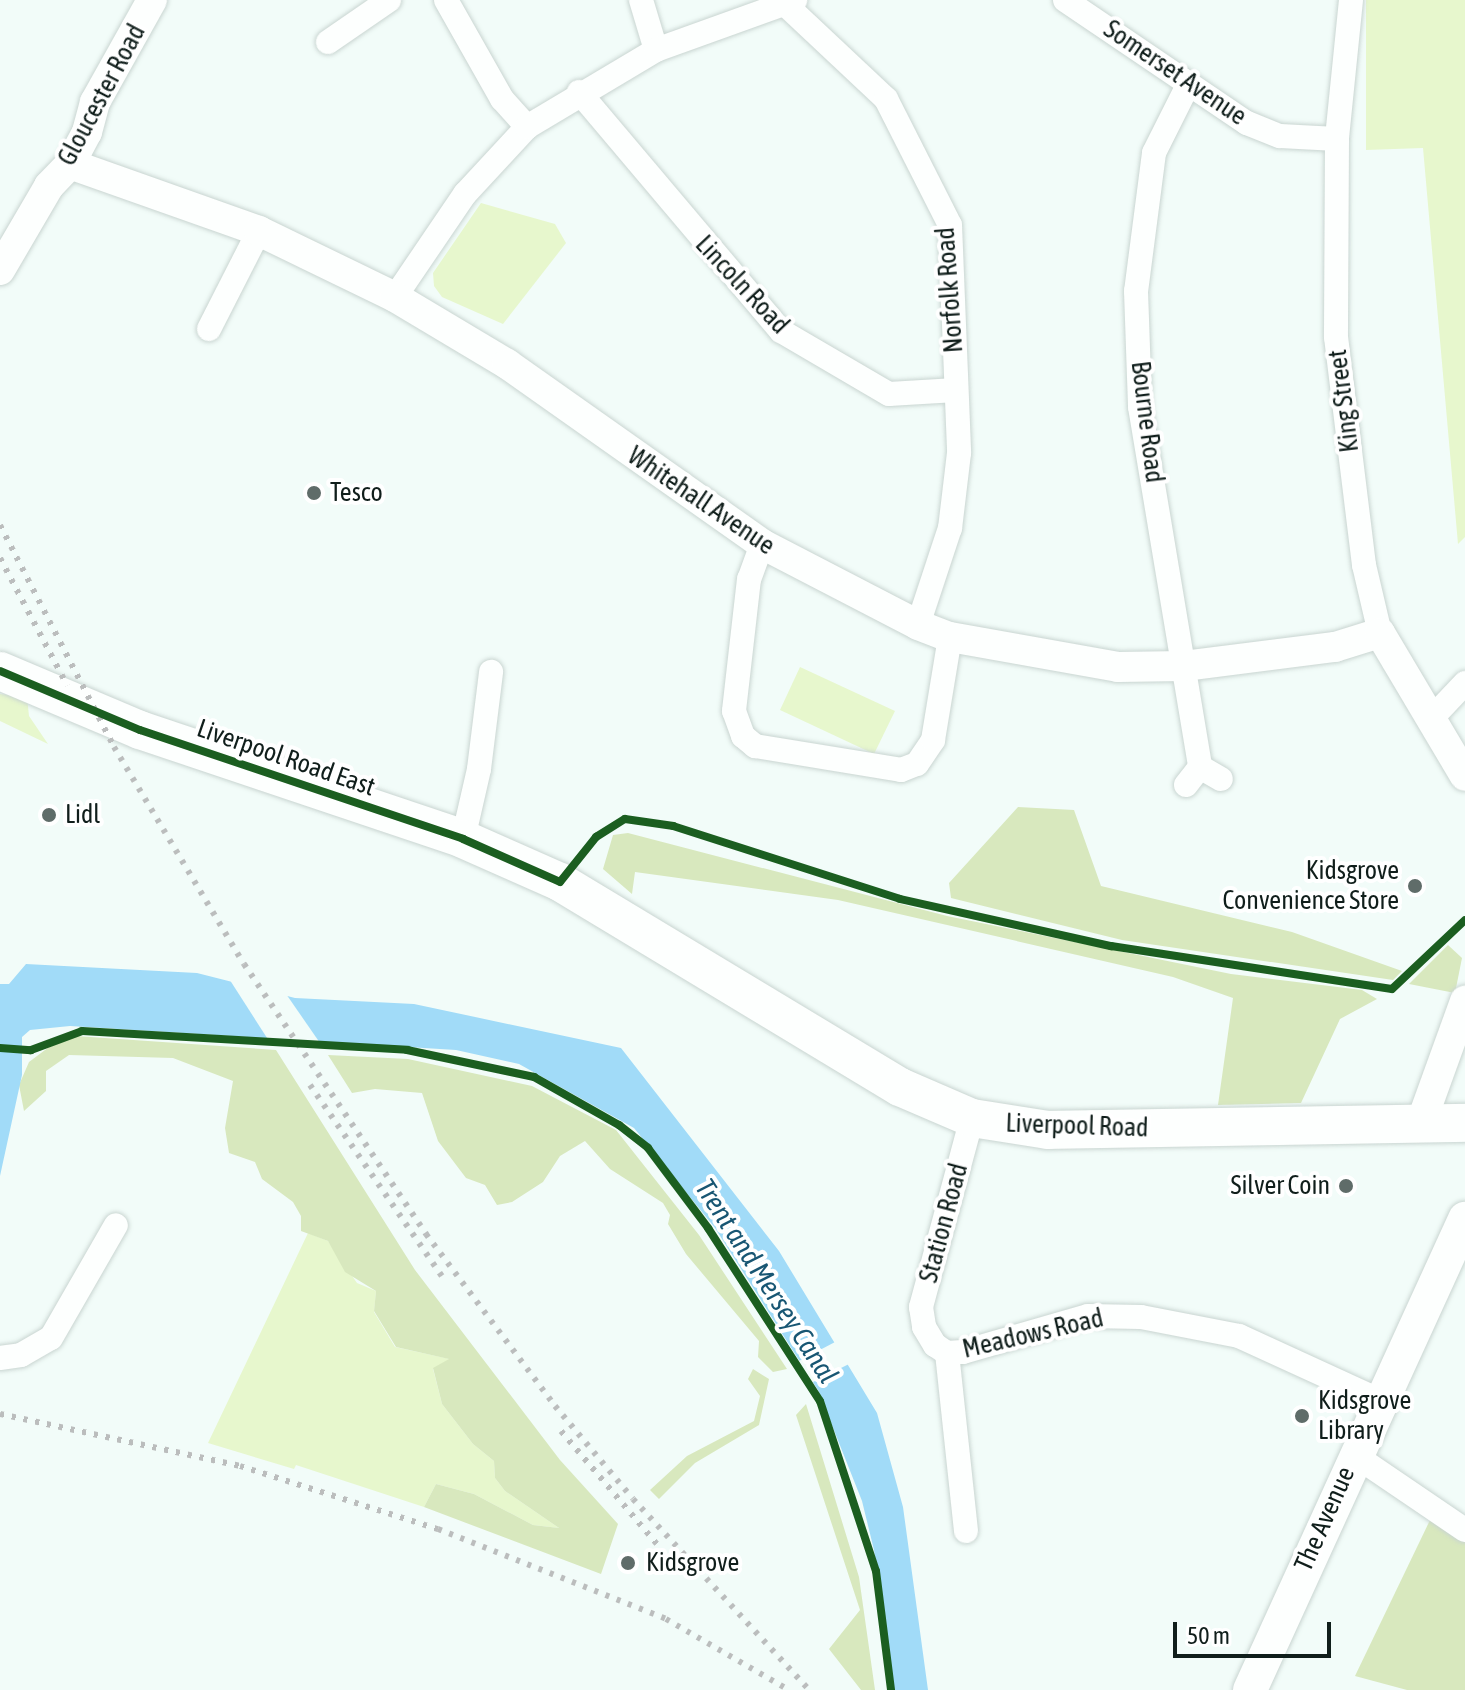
<!DOCTYPE html>
<html>
<head>
<meta charset="utf-8">
<style>
  body { margin:0 }
  #map { position:relative; width:1465px; height:1690px; overflow:hidden; background:#f2fcf9; font-family:"Asap Condensed",sans-serif }
  div>[style] { position:absolute }
  .green>* { inset:0; background:#e7f7cd }
  .forest>* { inset:0; background:#d8e8be }
  .water>* { inset:0; background:#a1dbf8 }
  .pier>* { inset:0; background:#f2fcf9 }
  .roads { filter:drop-shadow(0 0 2px #c9d5d1) drop-shadow(0 0 2px #c9d5d1) }
  .minor>* { height:24px; margin:-12px; padding:0 12px; transform-origin:12px; border-radius:12px; background:#fdfffe }
  .tertiary>* { height:30px; margin:-15px; padding:0 15px; transform-origin:15px; border-radius:15px; background:#fdfffe }
  .secondary>* { height:34px; margin:-17px; padding:0 17px; transform-origin:17px; border-radius:17px; background:#fdfffe }
  .primary>* { height:38px; margin:-19px; padding:0 19px; transform-origin:19px; border-radius:19px; background:#fdfffe }
  .rail>* { height:6px; margin-top:-3px; transform-origin:0; background:repeating-linear-gradient(90deg,#bbbdbd 0 4px,transparent 0 12px) }
  .cycleway>* { height:8px; margin:-4px; padding:0 4px; transform-origin:4px; border-radius:4px; background:#1b5e20 }
  .dots>* { width:22px; height:22px; translate:-50% -50%; box-sizing:border-box; border:4px solid #fff; border-radius:50% }
  span { translate:-50% -50%; white-space:nowrap; text-align:center; line-height:1.15; -webkit-text-stroke:8px #fff; paint-order:stroke }
  .street-label { font-size:26px; color:#101e1b }
  .poi-label { font-size:26px; color:#101e1b }
  .left { translate:0 -50%; text-align:left }
  .right { translate:-100% -50%; text-align:right }
  .water-label { font-size:28px; color:#185673; font-style:italic }
  .scale { position:absolute; left:1173px; top:1622px; width:158px; height:36px; box-sizing:border-box; border:4px solid #101e1b; border-top:0; padding-left:10px; font-size:24px; line-height:28px; white-space:nowrap; color:#101e1b; -webkit-text-stroke:6px #fff; paint-order:stroke }
</style>
</head>
<body>
<div id="map">
  <div class="green">
    <i style="clip-path:polygon(1366px 0,1465px 0,1465px 537px,1458px 544px,1423px 148px,1366px 150px)"></i>
    <i style="clip-path:polygon(481px 203px,555px 224px,566px 243px,503px 324px,442px 297px,434px 286px,433px 273px)"></i>
    <i style="clip-path:polygon(800px 667px,895px 711px,874px 754px,780px 710px)"></i>
    <i style="clip-path:polygon(0 694px,27px 697px,29px 716px,48px 744px,0 721px)"></i>
    <i style="clip-path:polygon(308px 1233px,328px 1241px,357px 1283px,376px 1291px,374px 1312px,395px 1347px,450px 1359px,433px 1369px,442px 1404px,473px 1444px,494px 1461px,495px 1478px,505px 1491px,559px 1528px,533px 1525px,474px 1494px,436px 1484px,424px 1507px,296px 1465px,294px 1469px,208px 1443px)"></i>
  </div>
  <div class="forest">
    <i style="clip-path:polygon(1018px 807px,1074px 810px,1101px 886px,1292px 932px,1402px 971px,1393px 980px,1122px 940px,951px 898px,949px 883px)"></i>
    <i style="clip-path:polygon(628px 833px,947px 916px,1231px 974px,1362px 990px,1377px 999px,1340px 1019px,1301px 1103px,1218px 1105px,1233px 998px,1173px 977px,838px 900px,635px 872px,632px 894px,603px 869px,613px 835px)"></i>
    <i style="clip-path:polygon(1448px 945px,1462px 958px,1455px 993px,1409px 984px)"></i>
    <i style="clip-path:polygon(76px 1036px,276px 1050px,415px 1270px,560px 1460px,618px 1524px,601px 1574px,424px 1507px,436px 1484px,474px 1494px,533px 1525px,559px 1528px,505px 1491px,495px 1478px,494px 1461px,473px 1444px,442px 1404px,433px 1368px,449px 1359px,396px 1347px,374px 1311px,376px 1291px,345px 1272px,328px 1241px,301px 1231px,301px 1216px,293px 1202px,262px 1179px,255px 1162px,229px 1153px,225px 1128px,233px 1081px,173px 1058px,69px 1055px,46px 1071px,46px 1091px,24px 1111px,19px 1085px,29px 1062px,57px 1041px)"></i>
    <i style="clip-path:polygon(328px 1055px,408px 1059px,532px 1086px,616px 1130px,699px 1235px,787px 1369px,773px 1372px,758px 1357px,759px 1341px,686px 1254px,668px 1224px,670px 1215px,663px 1203px,610px 1169px,585px 1141px,560px 1156px,543px 1182px,512px 1202px,497px 1205px,485px 1185px,466px 1178px,438px 1141px,422px 1093px,375px 1089px,352px 1093px)"></i>
    <i style="clip-path:polygon(753px 1369px,769px 1379px,759px 1425px,695px 1463px,659px 1499px,650px 1490px,687px 1456px,754px 1421px,760px 1396px,748px 1379px)"></i>
    <i style="clip-path:polygon(806px 1404px,859px 1577px,875px 1690px,861px 1690px,829px 1649px,860px 1610px,796px 1415px)"></i>
    <i style="clip-path:polygon(1431px 1518px,1465px 1540px,1465px 1690px,1407px 1690px,1355px 1676px)"></i>
  </div>
  <div class="water">
    <i style="clip-path:polygon(26px 964px,197px 973px,295px 998px,414px 1004px,621px 1048px,779px 1251px,877px 1413px,903px 1507px,928px 1690px,894px 1690px,874px 1550px,862px 1501px,818px 1390px,715px 1228px,634px 1128px,519px 1064px,456px 1050px,70px 1026px,30px 1030px,22px 1037px,22px 1075px,0 1176px,0 984px,9px 984px)"></i>
  </div>
  <div class="pier">
    <i style="clip-path:polygon(226px 974px,284px 991px,320px 1043px,269px 1041px)"></i>
    <i style="clip-path:polygon(837px 1341px,851px 1363px,809px 1384px,795px 1363px)"></i>
  </div>
  <div class="roads">
    <div class="minor">
      <i style="left:446px;top:0;width:114px;rotate:60.5deg"></i>
      <i style="left:502px;top:99px;width:38px;rotate:48deg"></i>
      <i style="left:641px;top:0;width:52px;rotate:73.3deg"></i>
      <i style="left:1065px;top:0;width:220px;rotate:34.1deg"></i>
      <i style="left:1247px;top:123px;width:35px;rotate:22deg"></i>
      <i style="left:1280px;top:136px;width:57px;rotate:3deg"></i>
      <i style="left:1351px;top:0;width:140px;rotate:95.8deg"></i>
      <i style="left:1337px;top:139px;width:198px;rotate:90.3deg"></i>
      <i style="left:1336px;top:337px;width:230px;rotate:83deg"></i>
      <i style="left:1364px;top:565px;width:70px;rotate:76.8deg"></i>
      <i style="left:787px;top:6px;width:136px;rotate:43.2deg"></i>
      <i style="left:886px;top:99px;width:141px;rotate:63.1deg"></i>
      <i style="left:950px;top:225px;width:228px;rotate:87.7deg"></i>
      <i style="left:959px;top:453px;width:76px;rotate:96.8deg"></i>
      <i style="left:950px;top:528px;width:102px;rotate:108.3deg"></i>
      <i style="left:328px;top:42px;width:74px;rotate:-34.5deg"></i>
      <i style="left:1189px;top:83px;width:78px;rotate:116.6deg"></i>
      <i style="left:1154px;top:153px;width:139px;rotate:97.4deg"></i>
      <i style="left:1136px;top:291px;width:116px;rotate:88deg"></i>
      <i style="left:1140px;top:407px;width:365px;rotate:80.5deg"></i>
      <i style="left:579px;top:92px;width:313px;rotate:49.8deg"></i>
      <i style="left:781px;top:331px;width:125px;rotate:30.3deg"></i>
      <i style="left:889px;top:394px;width:67px;rotate:-3.4deg"></i>
      <i style="left:395px;top:297px;width:125px;rotate:-55.8deg"></i>
      <i style="left:465px;top:194px;width:91px;rotate:-47.2deg"></i>
      <i style="left:527px;top:127px;width:150px;rotate:-30.8deg"></i>
      <i style="left:656px;top:50px;width:148px;rotate:-19.8deg"></i>
      <i style="left:209px;top:329px;width:110px;rotate:-63deg"></i>
      <i style="left:762px;top:544px;width:37px;rotate:110deg"></i>
      <i style="left:749px;top:579px;width:133px;rotate:96.5deg"></i>
      <i style="left:734px;top:711px;width:27px;rotate:70deg"></i>
      <i style="left:743px;top:736px;width:16px;rotate:40deg"></i>
      <i style="left:755px;top:746px;width:148px;rotate:9.3deg"></i>
      <i style="left:901px;top:770px;width:17px;rotate:-21deg"></i>
      <i style="left:917px;top:764px;width:29px;rotate:-56deg"></i>
      <i style="left:933px;top:740px;width:104px;rotate:-80.6deg"></i>
      <i style="left:1430px;top:720px;width:51px;rotate:-46.6deg"></i>
      <i style="left:1186px;top:785px;width:23px;rotate:-52deg"></i>
      <i style="left:1200px;top:767px;width:24px;rotate:30deg"></i>
      <i style="left:463px;top:839px;width:72px;rotate:-77.1deg"></i>
      <i style="left:479px;top:769px;width:98px;rotate:-82.9deg"></i>
      <i style="left:972px;top:1118px;width:196px;rotate:105.1deg"></i>
      <i style="left:921px;top:1307px;width:20px;rotate:81deg"></i>
      <i style="left:924px;top:1327px;width:21px;rotate:59deg"></i>
      <i style="left:935px;top:1345px;width:14px;rotate:34deg"></i>
      <i style="left:947px;top:1353px;width:16px;rotate:-4deg"></i>
      <i style="left:963px;top:1352px;width:130px;rotate:-16.1deg"></i>
      <i style="left:1088px;top:1316px;width:53px;rotate:1.1deg"></i>
      <i style="left:1141px;top:1317px;width:100px;rotate:11deg"></i>
      <i style="left:1239px;top:1336px;width:154px;rotate:24.6deg"></i>
      <i style="left:947px;top:1353px;width:179px;rotate:83.9deg"></i>
      <i style="left:0;top:1358px;width:21px;rotate:-8deg"></i>
      <i style="left:21px;top:1355px;width:34px;rotate:-30deg"></i>
      <i style="left:51px;top:1338px;width:130px;rotate:-60.1deg"></i>
      <i style="left:1353px;top:1454px;width:135px;rotate:34.2deg"></i>
    </div>
    <div class="tertiary">
      <i style="left:70px;top:164px;width:201px;rotate:19.5deg"></i>
      <i style="left:259px;top:231px;width:151px;rotate:25.9deg"></i>
      <i style="left:395px;top:297px;width:131px;rotate:30.9deg"></i>
      <i style="left:507px;top:364px;width:312px;rotate:35.2deg"></i>
      <i style="left:762px;top:544px;width:176px;rotate:27.4deg"></i>
      <i style="left:918px;top:625px;width:34px;rotate:21deg"></i>
      <i style="left:950px;top:637px;width:171px;rotate:10.1deg"></i>
      <i style="left:1118px;top:667px;width:66px;rotate:-0.9deg"></i>
      <i style="left:1184px;top:666px;width:152px;rotate:-7.2deg"></i>
      <i style="left:1335px;top:647px;width:47px;rotate:-17.3deg"></i>
      <i style="left:1380px;top:633px;width:166px;rotate:59.3deg"></i>
      <i style="left:0;top:270px;width:97px;rotate:-59.7deg"></i>
      <i style="left:49px;top:186px;width:30px;rotate:-46deg"></i>
      <i style="left:70px;top:164px;width:36px;rotate:-62deg"></i>
      <i style="left:87px;top:132px;width:31px;rotate:-75deg"></i>
      <i style="left:95px;top:102px;width:117px;rotate:-60.8deg"></i>
      <i style="left:1422px;top:1120px;width:127px;rotate:-70.1deg"></i>
    </div>
    <div class="secondary">
      <i style="left:1250px;top:1690px;width:518px;rotate:-65.46deg"></i>
    </div>
    <div class="primary">
      <i style="left:0;top:671px;width:152px;rotate:22.9deg"></i>
      <i style="left:140px;top:730px;width:341px;rotate:18.6deg"></i>
      <i style="left:463px;top:839px;width:106px;rotate:23.9deg"></i>
      <i style="left:560px;top:882px;width:397px;rotate:31.1deg"></i>
      <i style="left:900px;top:1087px;width:78px;rotate:23.3deg"></i>
      <i style="left:972px;top:1118px;width:77px;rotate:9deg"></i>
      <i style="left:1048px;top:1130px;width:417px;rotate:-1deg"></i>
    </div>
  </div>
  <div class="rail">
    <i style="left:0;top:525px;width:250px;rotate:62.8deg"></i>
    <i style="left:114px;top:747px;width:253px;rotate:59.1deg"></i>
    <i style="left:244px;top:964px;width:326px;rotate:56deg"></i>
    <i style="left:426px;top:1234px;width:215px;rotate:53.1deg"></i>
    <i style="left:555px;top:1406px;width:121px;rotate:50deg"></i>
    <i style="left:633px;top:1499px;width:260px;rotate:47.3deg"></i>
    <i style="left:0;top:558px;width:144px;rotate:62.2deg"></i>
    <i style="left:310px;top:1085px;width:236px;rotate:55.4deg"></i>
    <i style="left:0;top:1414px;width:246px;rotate:12.2deg"></i>
    <i style="left:240px;top:1466px;width:208px;rotate:17.7deg"></i>
    <i style="left:438px;top:1529px;width:245px;rotate:21.5deg"></i>
    <i style="left:666px;top:1619px;width:142px;rotate:30deg"></i>
    <i style="left:561px;top:1431px;width:148px;rotate:49.7deg"></i>
  </div>
  <div class="cycleway">
    <i style="left:0;top:671px;width:152px;rotate:22.9deg"></i>
    <i style="left:140px;top:730px;width:341px;rotate:18.6deg"></i>
    <i style="left:463px;top:839px;width:106px;rotate:23.9deg"></i>
    <i style="left:560px;top:882px;width:58px;rotate:-51.3deg"></i>
    <i style="left:596px;top:837px;width:34px;rotate:-32deg"></i>
    <i style="left:625px;top:819px;width:49px;rotate:8.3deg"></i>
    <i style="left:673px;top:826px;width:238px;rotate:17.8deg"></i>
    <i style="left:900px;top:899px;width:216px;rotate:12.6deg"></i>
    <i style="left:1111px;top:946px;width:284px;rotate:8.7deg"></i>
    <i style="left:1392px;top:989px;width:100px;rotate:-43.4deg"></i>
    <i style="left:0;top:1048px;width:31px;rotate:4deg"></i>
    <i style="left:31px;top:1050px;width:54px;rotate:-20.4deg"></i>
    <i style="left:82px;top:1031px;width:326px;rotate:3.3deg"></i>
    <i style="left:407px;top:1050px;width:130px;rotate:12deg"></i>
    <i style="left:534px;top:1077px;width:98px;rotate:29.5deg"></i>
    <i style="left:619px;top:1125px;width:37px;rotate:38deg"></i>
    <i style="left:648px;top:1148px;width:100px;rotate:53.1deg"></i>
    <i style="left:708px;top:1228px;width:206px;rotate:57.1deg"></i>
    <i style="left:820px;top:1401px;width:179px;rotate:71.8deg"></i>
    <i style="left:876px;top:1571px;width:120px;rotate:82.8deg"></i>
  </div>
  <div class="dots">
    <i style="left:314px;top:493px;background:#5f6c69"></i>
    <i style="left:49px;top:815px;background:#5f6c69"></i>
    <i style="left:1415px;top:886px;background:#5f6c69"></i>
    <i style="left:1346px;top:1186px;background:#5f6c69"></i>
    <i style="left:1302px;top:1416px;background:#5f6c69"></i>
    <i style="left:628px;top:1563px;background:#5f6c69"></i>
  </div>
  <div class="street-label">
    <span style="left:1175px;top:73px;rotate:34deg">Somerset Avenue</span>
    <span style="left:102px;top:95px;rotate:-62deg">Gloucester Road</span>
    <span style="left:742px;top:285px;rotate:47deg">Lincoln Road</span>
    <span style="left:950px;top:290px;rotate:-94deg">Norfolk Road</span>
    <span style="left:1344px;top:401px;rotate:-97deg">King Street</span>
    <span style="left:1147px;top:422px;rotate:83deg">Bourne Road</span>
    <span style="left:701px;top:501px;rotate:34deg">Whitehall Avenue</span>
    <span style="left:286px;top:758px;rotate:19deg">Liverpool Road East</span>
    <span style="left:1077px;top:1126px;rotate:2deg">Liverpool Road</span>
    <span style="left:944px;top:1223px;rotate:-75deg">Station Road</span>
    <span style="left:1033px;top:1334px;rotate:-13deg">Meadows Road</span>
    <span style="left:1325px;top:1519px;rotate:-66deg">The Avenue</span>
  </div>
  <div class="poi-label">
    <span class="left" style="left:330px;top:493px">Tesco</span>
    <span class="left" style="left:65px;top:815px">Lidl</span>
    <span class="right" style="left:1399px;top:886px">Kidsgrove<br>Convenience Store</span>
    <span class="right" style="left:1330px;top:1186px">Silver Coin</span>
    <span class="left" style="left:1318px;top:1416px">Kidsgrove<br>Library</span>
    <span class="left" style="left:646px;top:1563px">Kidsgrove</span>
  </div>
  <div class="water-label">
    <span style="left:767px;top:1281px;rotate:57deg">Trent and Mersey Canal</span>
  </div>
  <div class="scale">50 m</div>
</div>
</body>
</html>
